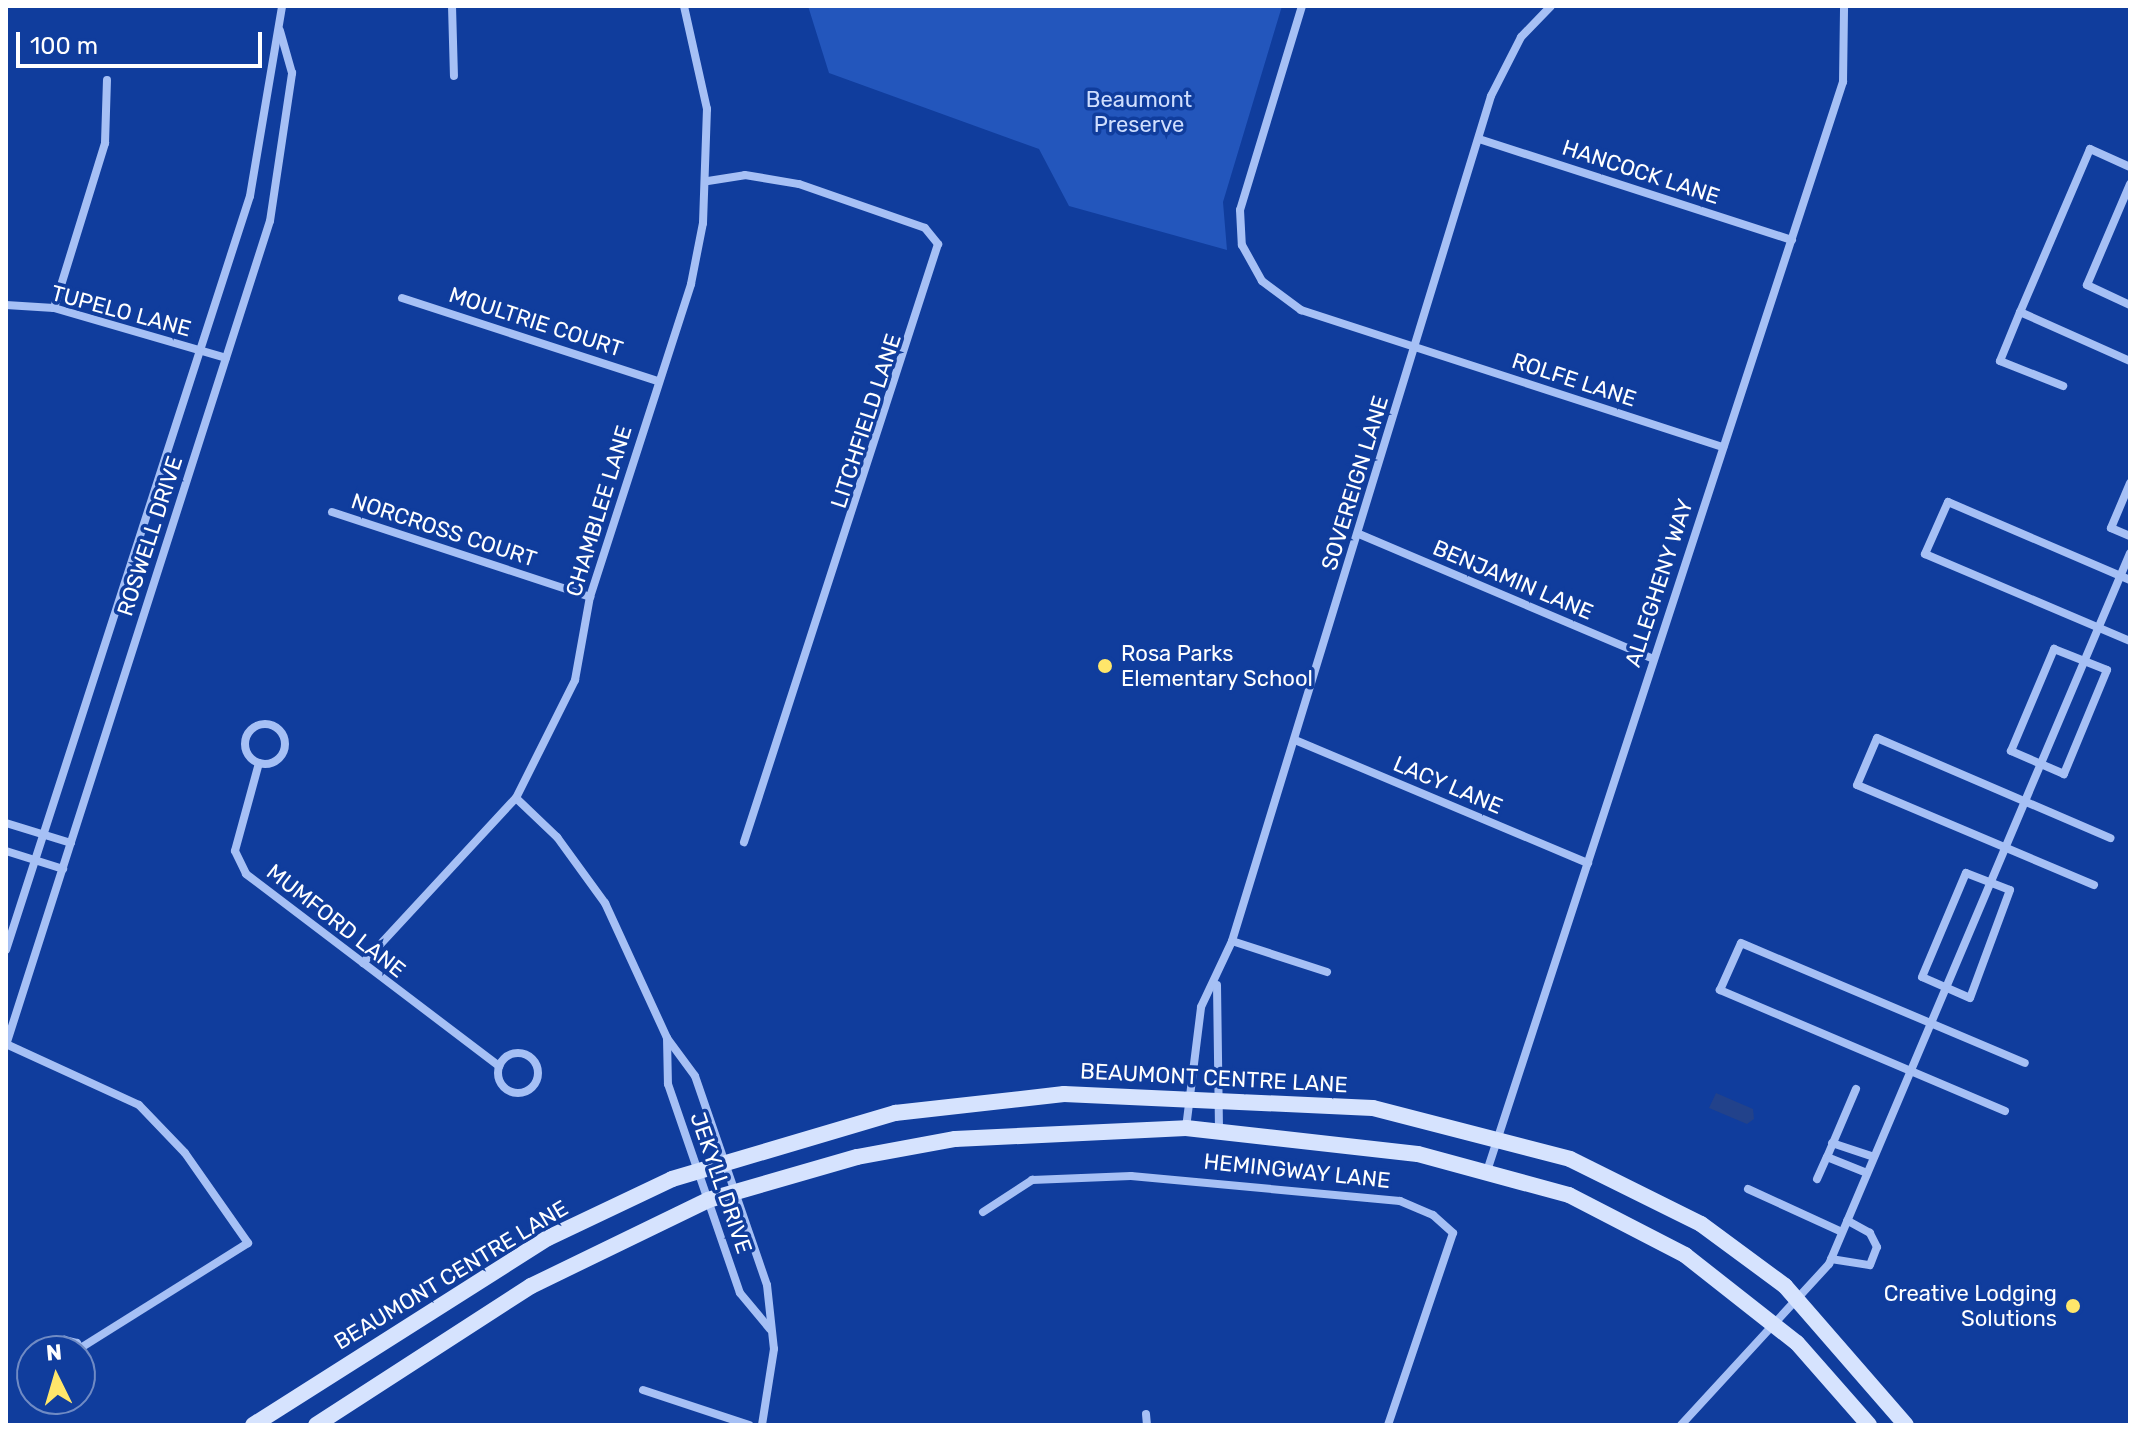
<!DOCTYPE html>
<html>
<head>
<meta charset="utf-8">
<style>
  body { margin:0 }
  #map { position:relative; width:2136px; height:1431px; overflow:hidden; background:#103d9d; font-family:Rubik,sans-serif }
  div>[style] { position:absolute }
  .green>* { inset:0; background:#2356bc }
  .water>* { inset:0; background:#22428b }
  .street>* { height:8px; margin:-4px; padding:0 4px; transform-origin:4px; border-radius:4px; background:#a6c0f5 }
  .street>.ring { margin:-4px; padding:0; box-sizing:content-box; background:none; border:8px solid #a6c0f5; border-radius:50% }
  .secondary>* { height:16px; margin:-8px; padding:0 8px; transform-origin:8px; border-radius:8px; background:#d6e3fe }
  .dots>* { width:22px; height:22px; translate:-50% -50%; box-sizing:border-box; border:4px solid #103d9d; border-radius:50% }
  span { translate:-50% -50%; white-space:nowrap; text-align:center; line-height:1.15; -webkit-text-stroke:7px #103d9d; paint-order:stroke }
  .park-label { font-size:22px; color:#cfdefe }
  .street-label { font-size:22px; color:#fff }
  .poi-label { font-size:22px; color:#fff }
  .left { translate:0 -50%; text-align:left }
  .right { translate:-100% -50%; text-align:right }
  .frame { position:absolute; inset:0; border:8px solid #fff; pointer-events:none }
  .north { position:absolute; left:16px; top:1335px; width:80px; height:80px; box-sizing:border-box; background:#103d9d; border:2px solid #708bc4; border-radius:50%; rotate:355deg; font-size:22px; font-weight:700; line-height:32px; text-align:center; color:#fff }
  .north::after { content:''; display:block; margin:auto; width:28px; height:36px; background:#ffe66a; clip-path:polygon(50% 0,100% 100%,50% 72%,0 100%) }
  .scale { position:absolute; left:16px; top:32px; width:246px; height:36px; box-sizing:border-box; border:4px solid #fff; border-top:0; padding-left:10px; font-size:24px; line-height:28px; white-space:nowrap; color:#fff; -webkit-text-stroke:6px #103d9d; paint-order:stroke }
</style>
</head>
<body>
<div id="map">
  <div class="green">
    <i style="clip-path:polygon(808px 6px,1282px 6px,1223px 202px,1227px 250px,1069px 206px,1039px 149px,829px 73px)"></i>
  </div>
  <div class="water">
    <i style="clip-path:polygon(1716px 1093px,1753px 1109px,1754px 1119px,1747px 1124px,1709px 1108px)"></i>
  </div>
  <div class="street">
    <i style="left:452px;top:6px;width:70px;rotate:88.4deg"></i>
    <i style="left:1302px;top:6px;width:213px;rotate:106.9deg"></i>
    <i style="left:1240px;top:210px;width:35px;rotate:87deg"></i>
    <i style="left:1242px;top:245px;width:41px;rotate:60.9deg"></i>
    <i style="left:1262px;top:281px;width:49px;rotate:36.6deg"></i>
    <i style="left:1301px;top:310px;width:444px;rotate:18deg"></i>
    <i style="left:1479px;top:139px;width:329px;rotate:17.9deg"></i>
    <i style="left:2130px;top:167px;width:44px;rotate:-155.8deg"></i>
    <i style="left:2090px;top:149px;width:177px;rotate:113.2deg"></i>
    <i style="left:2020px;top:312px;width:120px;rotate:24deg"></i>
    <i style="left:708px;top:181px;width:37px;rotate:-9deg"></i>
    <i style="left:745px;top:175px;width:55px;rotate:9.5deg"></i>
    <i style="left:799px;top:184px;width:133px;rotate:19.2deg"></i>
    <i style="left:925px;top:228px;width:21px;rotate:51deg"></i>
    <i style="left:938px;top:244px;width:629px;rotate:107.97deg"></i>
    <i style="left:2130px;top:184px;width:110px;rotate:113.1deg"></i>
    <i style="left:2087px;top:285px;width:47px;rotate:24.9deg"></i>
    <i style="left:402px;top:298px;width:269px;rotate:18deg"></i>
    <i style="left:6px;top:305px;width:48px;rotate:3.6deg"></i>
    <i style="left:54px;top:308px;width:179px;rotate:16.2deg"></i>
    <i style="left:54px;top:308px;width:173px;rotate:-72.8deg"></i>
    <i style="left:105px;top:143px;width:63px;rotate:-88.2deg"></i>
    <i style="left:2020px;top:312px;width:53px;rotate:112.2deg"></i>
    <i style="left:2000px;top:361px;width:68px;rotate:21.6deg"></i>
    <i style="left:2130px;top:483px;width:49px;rotate:112.9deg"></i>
    <i style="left:2111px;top:528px;width:21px;rotate:23deg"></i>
    <i style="left:332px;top:512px;width:272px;rotate:18.2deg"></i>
    <i style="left:1359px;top:534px;width:319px;rotate:23deg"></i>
    <i style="left:2130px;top:580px;width:198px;rotate:-156.8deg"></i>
    <i style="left:1948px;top:502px;width:57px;rotate:113.9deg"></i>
    <i style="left:1925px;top:554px;width:223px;rotate:23deg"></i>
    <i style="left:2054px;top:649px;width:57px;rotate:21.6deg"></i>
    <i style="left:2107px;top:670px;width:113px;rotate:112.5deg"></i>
    <i style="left:2064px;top:774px;width:58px;rotate:-156.5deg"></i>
    <i style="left:2011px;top:751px;width:111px;rotate:-67.1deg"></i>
    <i class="ring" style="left:245px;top:724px;width:32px;height:32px"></i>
    <i style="left:1295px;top:740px;width:318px;rotate:22.8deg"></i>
    <i style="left:259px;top:763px;width:91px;rotate:105.3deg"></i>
    <i style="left:235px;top:851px;width:25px;rotate:64deg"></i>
    <i style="left:246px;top:874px;width:318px;rotate:37.2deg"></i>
    <i style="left:516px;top:798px;width:57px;rotate:43.6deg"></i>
    <i style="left:557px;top:837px;width:82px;rotate:54deg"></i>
    <i style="left:605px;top:903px;width:149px;rotate:65.3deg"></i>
    <i style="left:667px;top:1038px;width:47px;rotate:53.6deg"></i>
    <i style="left:695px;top:1076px;width:221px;rotate:71deg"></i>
    <i style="left:767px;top:1285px;width:64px;rotate:83.8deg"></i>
    <i style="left:774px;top:1349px;width:77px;rotate:99deg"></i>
    <i style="left:6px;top:823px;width:68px;rotate:17.1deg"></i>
    <i style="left:6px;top:851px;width:60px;rotate:17.5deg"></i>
    <i style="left:1966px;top:873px;width:47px;rotate:21.1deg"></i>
    <i style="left:2010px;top:890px;width:115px;rotate:110.3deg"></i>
    <i style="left:1970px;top:998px;width:52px;rotate:-156.4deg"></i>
    <i style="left:1922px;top:977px;width:113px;rotate:-67.1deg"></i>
    <i style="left:2094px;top:885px;width:257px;rotate:-157.1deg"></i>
    <i style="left:1857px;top:785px;width:51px;rotate:-66.9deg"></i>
    <i style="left:1877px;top:738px;width:254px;rotate:23.2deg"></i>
    <i style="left:1232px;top:941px;width:100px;rotate:18.1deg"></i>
    <i style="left:6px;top:950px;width:792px;rotate:-72.07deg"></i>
    <i style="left:250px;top:196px;width:193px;rotate:-80.4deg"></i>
    <i style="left:363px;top:963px;width:225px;rotate:-47.2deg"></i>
    <i style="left:516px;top:798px;width:132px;rotate:-63.4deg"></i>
    <i style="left:575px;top:680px;width:84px;rotate:-79.8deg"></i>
    <i style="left:590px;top:597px;width:329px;rotate:-72.1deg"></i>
    <i style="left:691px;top:284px;width:62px;rotate:-78.9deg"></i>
    <i style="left:703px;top:223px;width:114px;rotate:-88deg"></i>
    <i style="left:707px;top:109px;width:106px;rotate:-102.6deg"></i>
    <i style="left:1217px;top:985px;width:146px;rotate:89.2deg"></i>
    <i style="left:667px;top:1038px;width:46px;rotate:88.8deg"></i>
    <i style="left:668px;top:1084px;width:221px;rotate:71deg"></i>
    <i style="left:740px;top:1293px;width:47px;rotate:50.2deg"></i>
    <i style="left:6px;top:1044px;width:146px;rotate:24.6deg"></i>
    <i style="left:139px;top:1105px;width:66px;rotate:46.2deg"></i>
    <i style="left:185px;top:1153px;width:110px;rotate:55deg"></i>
    <i style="left:248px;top:1243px;width:196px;rotate:147.9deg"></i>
    <i style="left:6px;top:1045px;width:865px;rotate:-72.24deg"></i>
    <i style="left:270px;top:221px;width:150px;rotate:-81.5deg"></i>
    <i style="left:292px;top:73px;width:44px;rotate:-105.9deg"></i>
    <i class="ring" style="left:498px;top:1053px;width:32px;height:32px"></i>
    <i style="left:2005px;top:1111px;width:310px;rotate:-157deg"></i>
    <i style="left:1720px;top:990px;width:51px;rotate:-65.9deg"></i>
    <i style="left:1741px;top:943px;width:308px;rotate:22.9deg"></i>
    <i style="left:1186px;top:1128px;width:122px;rotate:-82.9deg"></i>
    <i style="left:1201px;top:1007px;width:73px;rotate:-64.8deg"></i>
    <i style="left:1232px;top:941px;width:884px;rotate:-72.96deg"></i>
    <i style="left:1491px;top:96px;width:66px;rotate:-63deg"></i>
    <i style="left:1521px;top:37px;width:43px;rotate:-45.9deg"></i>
    <i style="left:1832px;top:1143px;width:44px;rotate:18.4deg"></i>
    <i style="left:1827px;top:1157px;width:74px;rotate:-66.9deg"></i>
    <i style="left:1488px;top:1168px;width:1143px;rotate:-71.9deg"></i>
    <i style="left:1843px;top:82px;width:76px;rotate:-89.2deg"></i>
    <i style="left:1817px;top:1179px;width:24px;rotate:-66deg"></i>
    <i style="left:1827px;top:1157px;width:43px;rotate:21.8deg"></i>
    <i style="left:1748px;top:1189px;width:103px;rotate:24.6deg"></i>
    <i style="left:983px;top:1212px;width:59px;rotate:-33.1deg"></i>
    <i style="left:1032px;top:1180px;width:99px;rotate:-2.3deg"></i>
    <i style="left:1131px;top:1176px;width:270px;rotate:5.3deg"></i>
    <i style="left:1400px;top:1201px;width:36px;rotate:23deg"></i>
    <i style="left:1433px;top:1215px;width:27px;rotate:42deg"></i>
    <i style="left:1453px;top:1233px;width:203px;rotate:108.7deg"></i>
    <i style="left:1831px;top:1259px;width:39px;rotate:9deg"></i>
    <i style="left:1870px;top:1265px;width:19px;rotate:-69deg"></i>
    <i style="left:1877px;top:1247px;width:16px;rotate:-117deg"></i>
    <i style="left:1870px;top:1233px;width:26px;rotate:-151deg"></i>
    <i style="left:49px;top:1351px;width:19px;rotate:-36deg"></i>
    <i style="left:64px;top:1340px;width:13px;rotate:13deg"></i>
    <i style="left:77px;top:1343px;width:18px;rotate:61deg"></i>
    <i style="left:86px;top:1359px;width:15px;rotate:113deg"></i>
    <i style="left:643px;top:1390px;width:112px;rotate:18.3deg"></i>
    <i style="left:1146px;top:1414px;width:11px;rotate:85deg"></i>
    <i style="left:1681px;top:1425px;width:219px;rotate:-47.4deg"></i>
    <i style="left:1829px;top:1264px;width:772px;rotate:-67.05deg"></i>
  </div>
  <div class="secondary">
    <i style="left:253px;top:1425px;width:349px;rotate:-32.4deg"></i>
    <i style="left:548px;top:1238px;width:137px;rotate:-25.4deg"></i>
    <i style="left:672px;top:1179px;width:233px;rotate:-16.5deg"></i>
    <i style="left:895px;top:1113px;width:170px;rotate:-6.4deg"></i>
    <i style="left:1064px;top:1094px;width:309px;rotate:2.6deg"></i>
    <i style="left:1373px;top:1108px;width:203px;rotate:14.5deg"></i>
    <i style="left:1570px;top:1159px;width:146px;rotate:26.4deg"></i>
    <i style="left:1701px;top:1224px;width:104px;rotate:36.4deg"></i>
    <i style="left:1785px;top:1286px;width:184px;rotate:49deg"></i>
    <i style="left:316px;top:1425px;width:256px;rotate:-32.9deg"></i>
    <i style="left:531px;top:1286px;width:197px;rotate:-25.9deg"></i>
    <i style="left:708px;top:1200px;width:155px;rotate:-16.1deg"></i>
    <i style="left:857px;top:1157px;width:100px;rotate:-10.4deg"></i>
    <i style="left:955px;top:1139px;width:231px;rotate:-2.7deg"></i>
    <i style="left:1186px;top:1128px;width:233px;rotate:6.4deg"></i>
    <i style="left:1418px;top:1154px;width:156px;rotate:15.2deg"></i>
    <i style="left:1569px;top:1195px;width:131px;rotate:27.3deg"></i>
    <i style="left:1685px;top:1255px;width:142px;rotate:38.2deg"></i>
    <i style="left:1797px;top:1343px;width:109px;rotate:48.7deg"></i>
  </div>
  <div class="dots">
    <i style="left:1105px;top:666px;background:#ffe66a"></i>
    <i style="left:2073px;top:1306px;background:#ffe66a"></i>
  </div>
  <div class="park-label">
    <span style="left:1139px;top:112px">Beaumont<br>Preserve</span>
  </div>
  <div class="street-label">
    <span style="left:1641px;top:172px;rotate:18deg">HANCOCK LANE</span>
    <span style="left:121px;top:311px;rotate:15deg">TUPELO LANE</span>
    <span style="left:536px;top:322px;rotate:18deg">MOULTRIE COURT</span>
    <span style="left:1574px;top:380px;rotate:18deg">ROLFE LANE</span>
    <span style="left:866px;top:421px;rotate:-72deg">LITCHFIELD LANE</span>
    <span style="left:1355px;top:483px;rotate:-73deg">SOVEREIGN LANE</span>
    <span style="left:599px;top:511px;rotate:-73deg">CHAMBLEE LANE</span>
    <span style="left:444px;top:530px;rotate:18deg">NORCROSS COURT</span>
    <span style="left:150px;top:536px;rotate:-72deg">ROSWELL DRIVE</span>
    <span style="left:1513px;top:580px;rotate:23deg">BENJAMIN LANE</span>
    <span style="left:1659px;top:583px;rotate:-72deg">ALLEGHENY WAY</span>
    <span style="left:1448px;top:785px;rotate:23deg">LACY LANE</span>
    <span style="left:336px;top:921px;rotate:38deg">MUMFORD LANE</span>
    <span style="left:1214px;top:1078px;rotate:3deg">BEAUMONT CENTRE LANE</span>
    <span style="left:1297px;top:1171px;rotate:6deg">HEMINGWAY LANE</span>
    <span style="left:721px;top:1183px;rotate:71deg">JEKYLL DRIVE</span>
    <span style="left:451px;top:1275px;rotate:-31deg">BEAUMONT CENTRE LANE</span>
  </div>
  <div class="poi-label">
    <span class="left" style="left:1121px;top:666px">Rosa Parks<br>Elementary School</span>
    <span class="right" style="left:2057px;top:1306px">Creative Lodging<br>Solutions</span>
  </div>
  <div class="frame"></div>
  <div class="north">N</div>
  <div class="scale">100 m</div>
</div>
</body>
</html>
